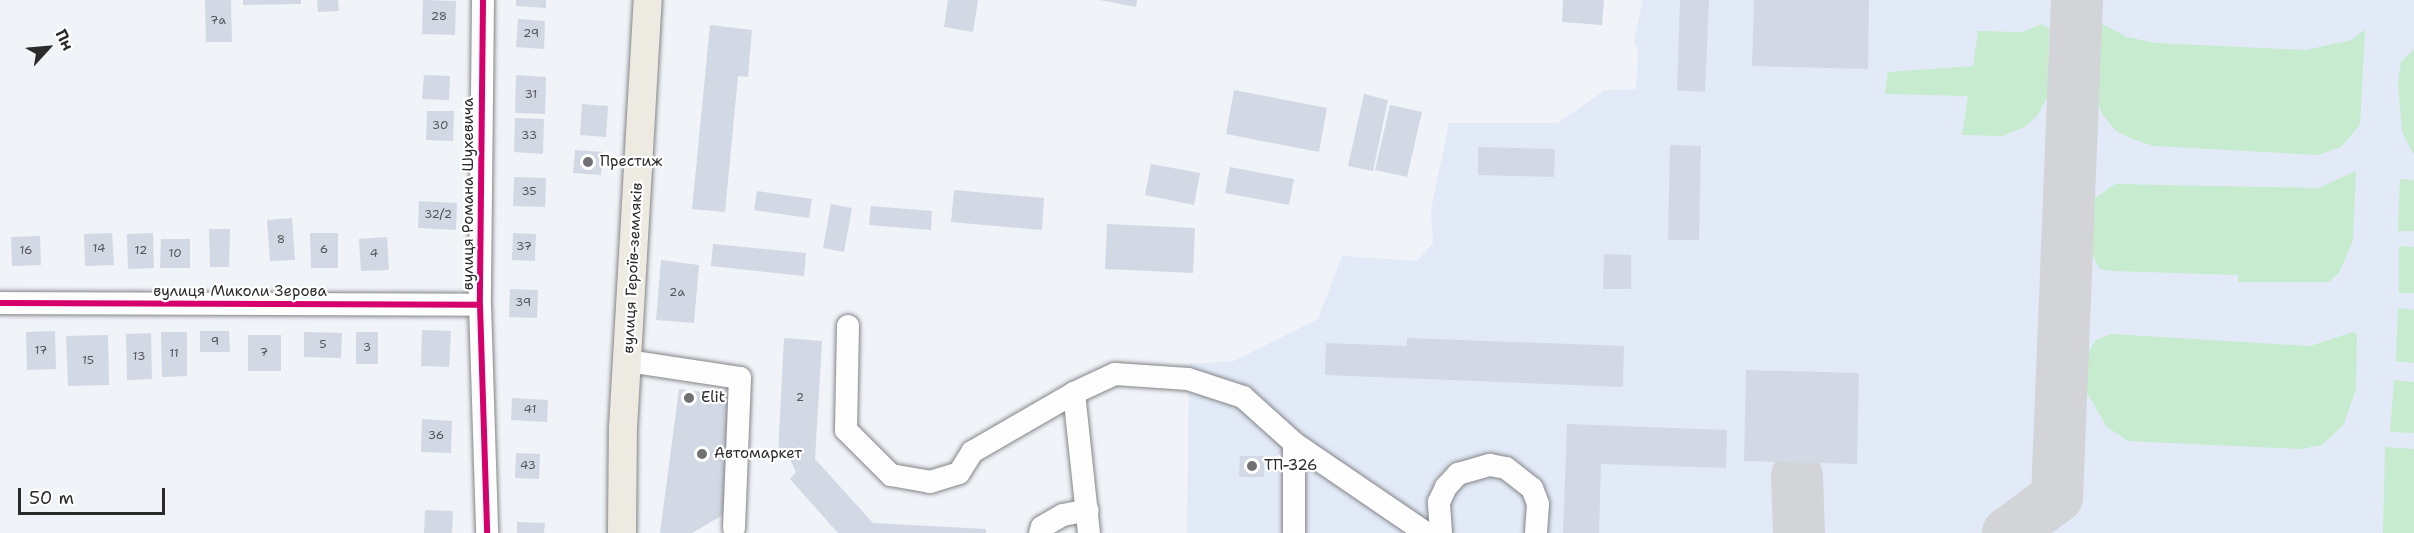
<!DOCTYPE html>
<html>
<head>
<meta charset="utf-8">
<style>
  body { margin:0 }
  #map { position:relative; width:2414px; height:533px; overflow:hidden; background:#f0f3f8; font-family:"Shantell Sans",sans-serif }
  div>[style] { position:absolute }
  .built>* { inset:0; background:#e2eaf7 }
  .green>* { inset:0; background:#c7ebce }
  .taxiway>* { height:52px; margin:-26px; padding:0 26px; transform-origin:26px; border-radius:26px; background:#d2d4d7 }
  .building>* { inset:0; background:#d2d9e4 }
  .roads { filter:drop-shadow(0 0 2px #848587) drop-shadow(0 0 2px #848587) }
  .minor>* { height:22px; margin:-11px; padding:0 11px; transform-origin:11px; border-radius:11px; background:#fdfdfe }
  .major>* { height:28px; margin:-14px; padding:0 14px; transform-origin:14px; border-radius:14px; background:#edebe1 }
  .cycleway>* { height:6px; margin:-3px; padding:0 3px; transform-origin:3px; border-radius:3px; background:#d6006c }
  .dots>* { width:16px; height:16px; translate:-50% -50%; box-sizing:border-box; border:3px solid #fff; border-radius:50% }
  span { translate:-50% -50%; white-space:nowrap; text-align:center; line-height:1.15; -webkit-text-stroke:4.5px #fff; paint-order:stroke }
  .number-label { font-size:12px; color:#555659 }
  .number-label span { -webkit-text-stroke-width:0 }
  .poi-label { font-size:15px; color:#2b2b2b }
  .left { translate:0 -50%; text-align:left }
  .street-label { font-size:15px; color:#2b2b2b }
  .north { position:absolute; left:18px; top:18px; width:60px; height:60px; -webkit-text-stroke:4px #fff; paint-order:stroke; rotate:64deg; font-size:16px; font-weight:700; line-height:24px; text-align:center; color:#2b2b2b }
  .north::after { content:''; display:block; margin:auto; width:21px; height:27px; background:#2b2b2b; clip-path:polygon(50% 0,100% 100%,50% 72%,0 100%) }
  .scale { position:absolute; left:18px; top:488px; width:147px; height:27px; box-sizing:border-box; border:3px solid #2b2b2b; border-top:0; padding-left:8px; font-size:18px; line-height:21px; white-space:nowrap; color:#2b2b2b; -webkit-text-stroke:4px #fff; paint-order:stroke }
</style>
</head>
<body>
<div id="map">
  <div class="built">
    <i style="clip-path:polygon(1643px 0,2414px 0,2414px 533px,1187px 533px,1189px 364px,1234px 361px,1318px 319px,1342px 256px,1417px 261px,1433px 243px,1431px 210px,1449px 123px,1558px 123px,1605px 90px,1636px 89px,1638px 53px,1634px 40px)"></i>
  </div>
  <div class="green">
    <i style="clip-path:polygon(2100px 23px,2127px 37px,2156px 43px,2306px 50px,2351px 40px,2365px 30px,2360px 125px,2341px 147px,2318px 155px,2154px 146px,2132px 139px,2116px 131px,2102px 114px,2096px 98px)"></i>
    <i style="clip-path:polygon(2042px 24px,2049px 28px,2048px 96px,2037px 116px,2024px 127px,2003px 136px,1962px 135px,1968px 96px,1885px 94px,1888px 72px,1973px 66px,1978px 31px,2022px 32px)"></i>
    <i style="clip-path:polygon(2414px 49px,2414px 155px,2402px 132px,2398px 83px,2401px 62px)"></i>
    <i style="clip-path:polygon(2356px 171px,2353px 240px,2339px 273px,2329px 282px,2238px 282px,2238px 275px,2113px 271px,2100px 269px,2085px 242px,2091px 201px,2115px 184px,2319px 188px)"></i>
    <i style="clip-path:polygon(2400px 179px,2414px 180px,2414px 231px,2398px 231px)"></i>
    <i style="clip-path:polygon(2399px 246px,2414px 247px,2414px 293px,2399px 293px)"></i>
    <i style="clip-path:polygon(2398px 308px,2414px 310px,2414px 363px,2396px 361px)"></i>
    <i style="clip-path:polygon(2353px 332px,2357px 334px,2356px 389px,2344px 424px,2322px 445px,2301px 449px,2128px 441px,2107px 427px,2086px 391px,2087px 354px,2096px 340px,2112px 334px,2310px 346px)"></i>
    <i style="clip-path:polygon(2394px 380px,2414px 382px,2414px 433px,2390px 432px)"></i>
    <i style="clip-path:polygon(2385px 447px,2414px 449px,2414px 533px,2383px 533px)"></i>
  </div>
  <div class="taxiway">
    <i style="left:1797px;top:476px;width:57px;rotate:88deg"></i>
    <i style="left:2008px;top:533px;width:61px;rotate:-36.3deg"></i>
    <i style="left:2057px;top:497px;width:497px;rotate:-87.7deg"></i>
  </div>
  <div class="building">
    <i style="clip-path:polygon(205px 0,231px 0,232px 42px,206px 42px)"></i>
    <i style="clip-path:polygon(243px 0,301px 0,301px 4px,243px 5px)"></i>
    <i style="clip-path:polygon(317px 0,338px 0,339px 11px,318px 12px)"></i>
    <i style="clip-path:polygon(423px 0,456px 1px,455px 35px,422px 34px)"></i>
    <i style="clip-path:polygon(516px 0,546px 0,546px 8px,516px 6px)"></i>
    <i style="clip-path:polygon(948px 0,978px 0,973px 32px,944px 27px)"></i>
    <i style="clip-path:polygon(1100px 0,1137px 0,1136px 7px)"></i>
    <i style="clip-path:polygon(1563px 0,1604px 0,1602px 25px,1562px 22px)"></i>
    <i style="clip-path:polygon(1680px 0,1709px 0,1705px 92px,1677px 90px)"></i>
    <i style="clip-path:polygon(1754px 0,1869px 0,1868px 69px,1752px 66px)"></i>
    <i style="clip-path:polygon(518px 19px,545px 21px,544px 49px,516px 47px)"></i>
    <i style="clip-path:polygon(710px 25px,752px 30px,748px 77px,738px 76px,725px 212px,692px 209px)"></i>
    <i style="clip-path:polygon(424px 75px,450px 76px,449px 100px,422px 99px)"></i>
    <i style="clip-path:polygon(516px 75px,546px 77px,545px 114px,515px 113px)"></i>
    <i style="clip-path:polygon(1234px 90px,1327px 108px,1319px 152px,1226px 134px)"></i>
    <i style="clip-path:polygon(1364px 94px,1388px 100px,1373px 171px,1348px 166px)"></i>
    <i style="clip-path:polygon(582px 104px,608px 106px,606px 137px,580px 135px)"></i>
    <i style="clip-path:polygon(1390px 105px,1422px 112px,1407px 177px,1375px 170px)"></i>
    <i style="clip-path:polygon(427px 111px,454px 111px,453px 141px,426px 140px)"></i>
    <i style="clip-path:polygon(515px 118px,544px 119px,543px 154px,514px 152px)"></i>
    <i style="clip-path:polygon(1670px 145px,1701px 146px,1699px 240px,1668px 240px)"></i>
    <i style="clip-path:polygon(1478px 147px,1555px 149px,1554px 177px,1478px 175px)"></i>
    <i style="clip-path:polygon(575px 150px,603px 152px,601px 175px,573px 173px)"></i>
    <i style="clip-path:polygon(1151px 164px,1200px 173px,1194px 205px,1145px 195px)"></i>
    <i style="clip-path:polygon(1230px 167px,1294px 179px,1289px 205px,1225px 193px)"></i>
    <i style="clip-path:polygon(514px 177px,546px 178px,545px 207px,513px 206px)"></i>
    <i style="clip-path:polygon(954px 190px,1044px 198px,1042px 230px,951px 222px)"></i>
    <i style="clip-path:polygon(757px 191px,812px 199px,809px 218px,754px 210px)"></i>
    <i style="clip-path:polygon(419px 201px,457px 203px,456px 230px,418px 228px)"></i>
    <i style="clip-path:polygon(831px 204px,852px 208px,844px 252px,823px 248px)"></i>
    <i style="clip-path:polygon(871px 206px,932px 211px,931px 230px,869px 225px)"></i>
    <i style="clip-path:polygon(292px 218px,295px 260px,270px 261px,267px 220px)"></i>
    <i style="clip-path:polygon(1107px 224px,1195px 228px,1193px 273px,1105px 269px)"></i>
    <i style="clip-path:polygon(209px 229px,230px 229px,229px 267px,210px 267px)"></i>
    <i style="clip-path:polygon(112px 233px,114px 265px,85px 266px,84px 234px)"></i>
    <i style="clip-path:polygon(153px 233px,154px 268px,128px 269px,127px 234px)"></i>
    <i style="clip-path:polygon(310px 233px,338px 233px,338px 268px,311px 268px)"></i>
    <i style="clip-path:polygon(513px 233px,536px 234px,535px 261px,512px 260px)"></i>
    <i style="clip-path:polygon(40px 236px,41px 265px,12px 266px,11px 237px)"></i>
    <i style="clip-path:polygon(387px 237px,389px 270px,361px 271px,359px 239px)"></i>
    <i style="clip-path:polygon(161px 239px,190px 239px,190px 268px,160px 268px)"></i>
    <i style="clip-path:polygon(713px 244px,806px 253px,804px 276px,711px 266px)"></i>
    <i style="clip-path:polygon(1604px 254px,1631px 255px,1631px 289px,1603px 289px)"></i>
    <i style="clip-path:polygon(661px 260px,699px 265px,694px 323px,656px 320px)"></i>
    <i style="clip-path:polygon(510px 289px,538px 290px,537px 318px,509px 317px)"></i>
    <i style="clip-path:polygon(422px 330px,451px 331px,449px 367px,421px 366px)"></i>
    <i style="clip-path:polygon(55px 331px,56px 369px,27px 370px,26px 332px)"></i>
    <i style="clip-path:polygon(200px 331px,229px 331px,230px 352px,200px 352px)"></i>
    <i style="clip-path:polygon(161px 332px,187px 332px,187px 376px,162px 377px)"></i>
    <i style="clip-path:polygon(304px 332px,342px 333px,341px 358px,304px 357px)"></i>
    <i style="clip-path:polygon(356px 332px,378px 332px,378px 364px,356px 364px)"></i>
    <i style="clip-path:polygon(151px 333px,152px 379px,127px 380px,126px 334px)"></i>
    <i style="clip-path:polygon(108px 335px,109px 385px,68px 386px,66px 336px)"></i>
    <i style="clip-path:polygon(248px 335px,281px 335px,281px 371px,248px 371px)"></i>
    <i style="clip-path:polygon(784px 338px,822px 341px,815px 459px,873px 523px,986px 529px,986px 533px,838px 533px,790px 479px,796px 472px,789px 457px,778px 454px)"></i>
    <i style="clip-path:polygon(1407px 338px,1624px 346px,1623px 387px,1325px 375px,1326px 343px,1407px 346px)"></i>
    <i style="clip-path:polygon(1746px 370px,1859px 373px,1857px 464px,1744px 461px)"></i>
    <i style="clip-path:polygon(679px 389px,736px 396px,728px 512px,692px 533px,660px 533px)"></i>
    <i style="clip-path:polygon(512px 398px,548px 400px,547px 422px,511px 420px)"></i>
    <i style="clip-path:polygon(422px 419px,452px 421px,451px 453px,421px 452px)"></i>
    <i style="clip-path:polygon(1567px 424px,1727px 430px,1726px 468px,1601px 464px,1599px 533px,1563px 533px)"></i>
    <i style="clip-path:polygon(516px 453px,540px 454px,539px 479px,515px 478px)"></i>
    <i style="clip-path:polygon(1240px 456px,1264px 456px,1264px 477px,1239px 477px)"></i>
    <i style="clip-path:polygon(425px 510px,453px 511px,452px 533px,424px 533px)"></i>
    <i style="clip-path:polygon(517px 522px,545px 523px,544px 533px,517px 533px)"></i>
  </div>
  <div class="roads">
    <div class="minor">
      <i style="left:483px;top:0;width:305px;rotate:90.6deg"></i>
      <i style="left:480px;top:305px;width:228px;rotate:88.2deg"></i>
      <i style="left:0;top:303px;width:480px;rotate:0.2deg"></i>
      <i style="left:848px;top:326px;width:104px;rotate:91.1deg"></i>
      <i style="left:846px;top:430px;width:64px;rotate:45deg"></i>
      <i style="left:891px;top:475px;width:40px;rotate:10deg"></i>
      <i style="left:930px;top:482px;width:30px;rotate:-17deg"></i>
      <i style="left:959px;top:473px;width:25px;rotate:-58deg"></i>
      <i style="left:972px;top:452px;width:118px;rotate:-30deg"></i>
      <i style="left:1074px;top:393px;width:45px;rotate:-24.9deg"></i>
      <i style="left:1115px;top:374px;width:73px;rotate:3.9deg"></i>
      <i style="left:1188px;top:379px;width:58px;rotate:18.1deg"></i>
      <i style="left:1243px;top:397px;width:69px;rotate:42deg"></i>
      <i style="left:1294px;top:443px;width:160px;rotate:34.3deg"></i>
      <i style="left:628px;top:361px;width:113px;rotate:8.6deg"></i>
      <i style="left:740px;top:378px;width:150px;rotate:92.3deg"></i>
      <i style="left:1074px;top:393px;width:141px;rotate:83.9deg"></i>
      <i style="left:1040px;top:533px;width:6px;rotate:-72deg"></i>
      <i style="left:1042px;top:527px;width:24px;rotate:-30deg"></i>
      <i style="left:1063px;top:515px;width:25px;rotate:-11deg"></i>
      <i style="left:1294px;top:533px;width:90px;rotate:-90deg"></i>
      <i style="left:1441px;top:533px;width:31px;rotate:-94deg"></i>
      <i style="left:1439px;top:502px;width:17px;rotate:-65deg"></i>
      <i style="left:1446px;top:487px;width:18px;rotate:-47deg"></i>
      <i style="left:1458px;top:474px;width:33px;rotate:-16deg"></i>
      <i style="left:1490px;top:465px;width:16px;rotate:11deg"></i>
      <i style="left:1506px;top:468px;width:33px;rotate:38deg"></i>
      <i style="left:1532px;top:488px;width:17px;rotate:69deg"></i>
      <i style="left:1538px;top:504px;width:29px;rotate:94deg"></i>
    </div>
    <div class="major">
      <i style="left:622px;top:533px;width:105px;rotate:-89.5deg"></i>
      <i style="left:623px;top:428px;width:429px;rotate:-86.7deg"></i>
    </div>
  </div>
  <div class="cycleway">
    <i style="left:483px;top:0;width:305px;rotate:90.6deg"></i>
    <i style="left:480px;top:305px;width:228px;rotate:88.2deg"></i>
    <i style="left:0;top:303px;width:480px;rotate:0.2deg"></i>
  </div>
  <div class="dots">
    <i style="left:588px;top:162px;background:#707173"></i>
    <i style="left:689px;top:398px;background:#707173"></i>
    <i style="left:702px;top:454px;background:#707173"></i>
    <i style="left:1252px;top:466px;background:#707173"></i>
  </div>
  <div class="number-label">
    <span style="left:439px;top:17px">28</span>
    <span style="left:218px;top:21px">7а</span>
    <span style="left:531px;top:34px">29</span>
    <span style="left:531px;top:95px">31</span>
    <span style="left:440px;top:126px">30</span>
    <span style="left:529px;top:136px">33</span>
    <span style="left:529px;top:192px">35</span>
    <span style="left:438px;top:215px">32/2</span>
    <span style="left:281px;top:240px">8</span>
    <span style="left:524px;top:247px">37</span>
    <span style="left:99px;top:249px">14</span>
    <span style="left:324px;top:250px">6</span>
    <span style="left:26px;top:251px">16</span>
    <span style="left:141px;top:251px">12</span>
    <span style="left:175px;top:254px">10</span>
    <span style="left:374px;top:254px">4</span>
    <span style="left:677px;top:293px">2а</span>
    <span style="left:523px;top:303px">39</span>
    <span style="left:215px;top:342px">9</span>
    <span style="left:323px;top:345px">5</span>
    <span style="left:367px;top:348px">3</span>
    <span style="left:41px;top:351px">17</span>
    <span style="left:264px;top:353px">7</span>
    <span style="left:174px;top:354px">11</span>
    <span style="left:139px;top:357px">13</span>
    <span style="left:88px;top:361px">15</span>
    <span style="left:800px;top:398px">2</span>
    <span style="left:530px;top:410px">41</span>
    <span style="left:436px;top:436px">36</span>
    <span style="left:528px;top:466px">43</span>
  </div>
  <div class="poi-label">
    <span class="left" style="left:600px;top:162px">Престиж</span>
    <span class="left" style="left:701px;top:398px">Elit</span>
    <span class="left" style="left:714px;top:454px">Автомаркет</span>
    <span class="left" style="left:1264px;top:466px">ТП-326</span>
  </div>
  <div class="street-label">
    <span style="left:469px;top:194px;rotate:-90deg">вулиця Романа Шухевича</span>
    <span style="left:633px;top:268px;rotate:-87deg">вулиця Героїв-земляків</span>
    <span style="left:240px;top:292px">вулиця Миколи Зерова</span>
  </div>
  <div class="north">Пн</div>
  <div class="scale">50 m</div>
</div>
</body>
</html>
